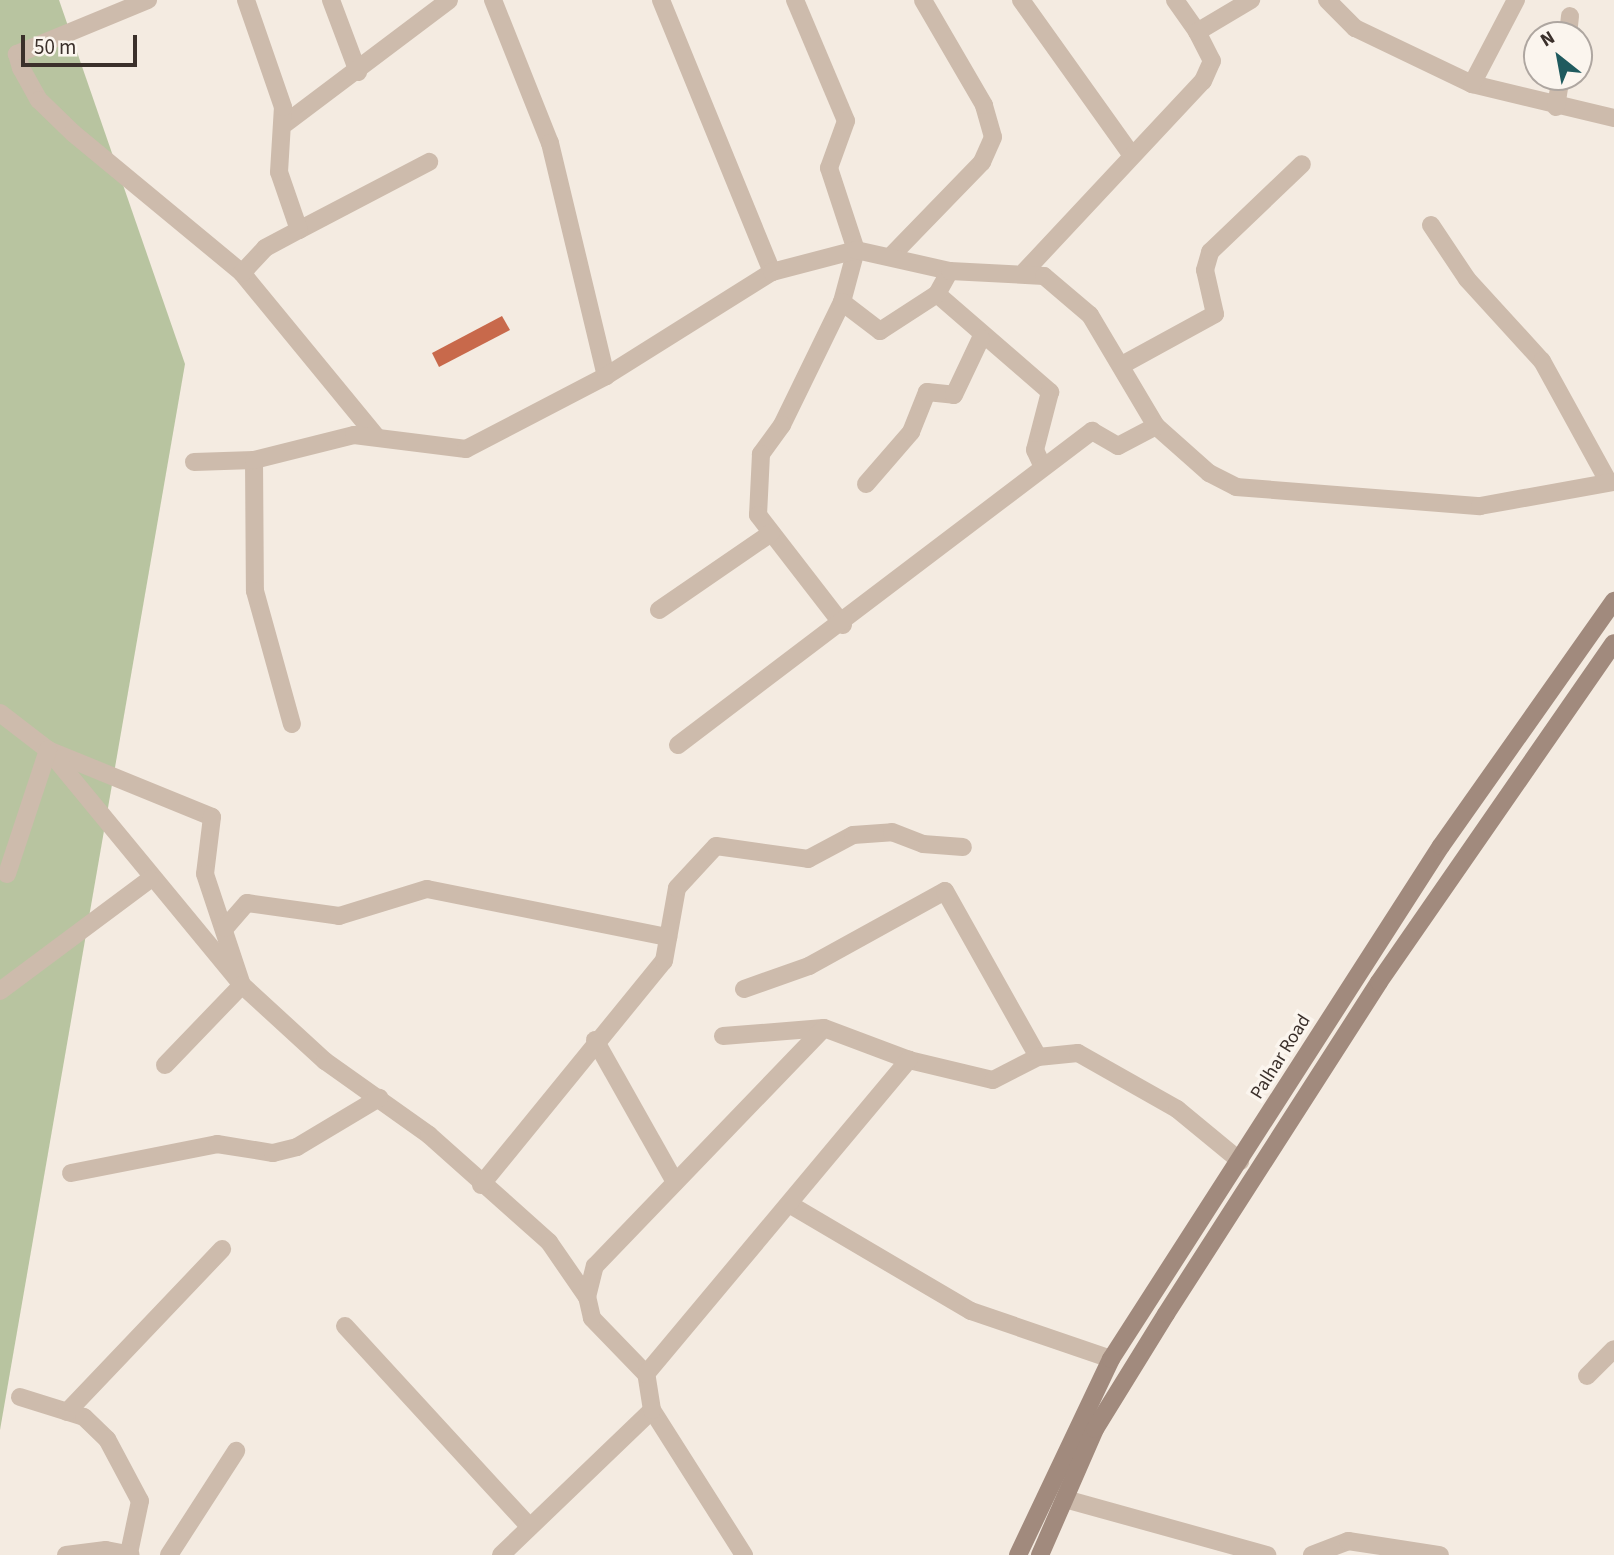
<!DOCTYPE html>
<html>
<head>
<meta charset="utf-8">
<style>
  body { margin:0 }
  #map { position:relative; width:1614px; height:1555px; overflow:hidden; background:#f4ebe1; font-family:"Source Sans 3",sans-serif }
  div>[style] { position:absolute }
  .green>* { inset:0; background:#b8c4a0 }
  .building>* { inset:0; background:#c8694b }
  .street>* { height:18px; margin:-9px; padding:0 9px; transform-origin:9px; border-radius:9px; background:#cdbbac }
  .secondary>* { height:18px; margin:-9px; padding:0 9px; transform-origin:9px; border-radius:9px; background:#a18a7d }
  span { translate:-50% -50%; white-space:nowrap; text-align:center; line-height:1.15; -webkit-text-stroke:7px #fbf5ee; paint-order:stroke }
  .street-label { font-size:19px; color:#3b302b }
  .north { position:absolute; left:1523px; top:21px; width:70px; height:70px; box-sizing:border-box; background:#fbf5ee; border:2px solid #aea6a0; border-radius:50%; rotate:329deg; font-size:19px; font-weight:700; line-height:28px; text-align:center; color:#3b302b }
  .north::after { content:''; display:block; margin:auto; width:24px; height:32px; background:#1f5a5e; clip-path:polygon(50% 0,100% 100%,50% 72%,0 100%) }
  .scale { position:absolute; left:21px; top:35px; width:116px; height:32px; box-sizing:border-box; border:4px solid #3b302b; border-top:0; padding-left:9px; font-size:21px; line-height:24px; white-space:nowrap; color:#3b302b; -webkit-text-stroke:5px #fbf5ee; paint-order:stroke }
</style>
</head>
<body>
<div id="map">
  <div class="green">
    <i style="clip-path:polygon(0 0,59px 0,185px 364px,0 1430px)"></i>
  </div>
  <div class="building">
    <i style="clip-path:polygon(502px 316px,510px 330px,439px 367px,432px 353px)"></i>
  </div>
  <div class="street">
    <i style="left:148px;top:0;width:142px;rotate:157.6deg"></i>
    <i style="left:17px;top:54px;width:15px;rotate:74deg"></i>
    <i style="left:21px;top:68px;width:37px;rotate:61deg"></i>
    <i style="left:39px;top:100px;width:47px;rotate:44.1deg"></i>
    <i style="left:73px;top:133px;width:219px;rotate:39.6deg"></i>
    <i style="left:242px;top:273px;width:210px;rotate:50.6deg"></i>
    <i style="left:331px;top:0;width:77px;rotate:69.4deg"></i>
    <i style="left:493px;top:0;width:154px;rotate:68.3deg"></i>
    <i style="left:550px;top:143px;width:240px;rotate:76.5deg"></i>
    <i style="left:661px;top:0;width:294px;rotate:67.8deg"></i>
    <i style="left:795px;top:0;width:131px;rotate:67.1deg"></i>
    <i style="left:846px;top:121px;width:50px;rotate:109.9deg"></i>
    <i style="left:829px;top:168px;width:86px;rotate:71.8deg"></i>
    <i style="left:856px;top:250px;width:54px;rotate:105.1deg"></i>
    <i style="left:842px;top:302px;width:137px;rotate:116deg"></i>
    <i style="left:782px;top:425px;width:36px;rotate:126deg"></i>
    <i style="left:761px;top:454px;width:61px;rotate:92.8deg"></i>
    <i style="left:758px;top:515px;width:139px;rotate:52.3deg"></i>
    <i style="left:1021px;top:0;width:188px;rotate:54.5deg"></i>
    <i style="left:1175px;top:0;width:39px;rotate:55deg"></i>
    <i style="left:1327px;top:0;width:40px;rotate:45deg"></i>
    <i style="left:1355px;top:28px;width:130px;rotate:25.6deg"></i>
    <i style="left:1472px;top:84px;width:146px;rotate:13.5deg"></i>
    <i style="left:1568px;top:35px;width:19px;rotate:-84deg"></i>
    <i style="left:1472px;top:84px;width:95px;rotate:-62.4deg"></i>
    <i style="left:1556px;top:107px;width:30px;rotate:-81deg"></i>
    <i style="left:286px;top:123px;width:204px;rotate:-37deg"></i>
    <i style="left:1431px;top:225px;width:65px;rotate:56.3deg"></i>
    <i style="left:1467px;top:279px;width:111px;rotate:47.6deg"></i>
    <i style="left:1542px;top:361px;width:137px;rotate:61.2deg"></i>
    <i style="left:299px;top:230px;width:147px;rotate:-27.6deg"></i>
    <i style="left:891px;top:256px;width:131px;rotate:-45.9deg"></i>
    <i style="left:982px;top:162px;width:27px;rotate:-66deg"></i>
    <i style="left:993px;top:137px;width:33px;rotate:-106deg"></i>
    <i style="left:984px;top:105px;width:121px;rotate:-120.2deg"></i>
    <i style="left:1025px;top:271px;width:260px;rotate:-46.9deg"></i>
    <i style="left:1203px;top:81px;width:22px;rotate:-66deg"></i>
    <i style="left:1212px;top:61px;width:33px;rotate:-117deg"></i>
    <i style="left:1197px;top:32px;width:63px;rotate:-30.7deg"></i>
    <i style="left:242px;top:273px;width:34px;rotate:-47deg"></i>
    <i style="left:265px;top:248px;width:38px;rotate:-28deg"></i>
    <i style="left:299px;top:230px;width:61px;rotate:-109deg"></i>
    <i style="left:279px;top:172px;width:65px;rotate:-86.5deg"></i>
    <i style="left:283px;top:107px;width:113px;rotate:-109.1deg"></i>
    <i style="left:937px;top:294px;width:150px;rotate:40.9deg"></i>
    <i style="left:1050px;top:392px;width:60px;rotate:104.5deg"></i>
    <i style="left:1035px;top:450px;width:17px;rotate:65deg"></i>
    <i style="left:842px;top:302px;width:48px;rotate:37.3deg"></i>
    <i style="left:880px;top:331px;width:68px;rotate:-33deg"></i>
    <i style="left:937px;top:294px;width:26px;rotate:-61deg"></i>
    <i style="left:1122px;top:365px;width:106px;rotate:-28.7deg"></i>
    <i style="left:1215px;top:314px;width:45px;rotate:-102.8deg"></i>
    <i style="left:1205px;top:270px;width:19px;rotate:-74deg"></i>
    <i style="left:1210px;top:252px;width:127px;rotate:-43.7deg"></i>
    <i style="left:254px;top:460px;width:131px;rotate:89.6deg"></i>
    <i style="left:255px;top:591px;width:138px;rotate:74.5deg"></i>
    <i style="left:194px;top:462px;width:60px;rotate:-1.9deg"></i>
    <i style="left:254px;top:460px;width:103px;rotate:-14deg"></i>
    <i style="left:354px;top:435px;width:113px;rotate:7.1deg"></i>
    <i style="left:466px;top:449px;width:158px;rotate:-27.5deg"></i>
    <i style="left:606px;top:376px;width:196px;rotate:-32.1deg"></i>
    <i style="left:772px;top:272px;width:87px;rotate:-14.7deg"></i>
    <i style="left:856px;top:250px;width:96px;rotate:12.6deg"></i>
    <i style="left:950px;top:271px;width:94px;rotate:3deg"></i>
    <i style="left:1044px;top:276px;width:60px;rotate:40.3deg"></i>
    <i style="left:1090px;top:315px;width:129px;rotate:59.3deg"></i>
    <i style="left:1156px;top:426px;width:71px;rotate:41.6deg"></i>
    <i style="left:1209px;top:473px;width:30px;rotate:27deg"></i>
    <i style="left:1236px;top:487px;width:245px;rotate:4.5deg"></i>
    <i style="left:1480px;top:506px;width:136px;rotate:-10.2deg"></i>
    <i style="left:866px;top:484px;width:69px;rotate:-49.1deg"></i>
    <i style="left:911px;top:432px;width:43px;rotate:-68.2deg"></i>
    <i style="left:927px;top:392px;width:27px;rotate:6deg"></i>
    <i style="left:954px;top:395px;width:63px;rotate:-64.7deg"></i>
    <i style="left:659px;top:610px;width:136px;rotate:-34.5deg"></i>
    <i style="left:0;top:713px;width:61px;rotate:37.6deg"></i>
    <i style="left:48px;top:750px;width:177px;rotate:22.2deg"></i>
    <i style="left:212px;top:817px;width:57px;rotate:97deg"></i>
    <i style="left:205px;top:874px;width:117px;rotate:71.6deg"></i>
    <i style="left:242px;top:985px;width:113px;rotate:42.5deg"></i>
    <i style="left:325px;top:1061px;width:128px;rotate:35.4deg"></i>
    <i style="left:429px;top:1135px;width:161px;rotate:41.7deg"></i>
    <i style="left:549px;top:1242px;width:67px;rotate:55.4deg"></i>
    <i style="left:678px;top:745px;width:520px;rotate:-37.18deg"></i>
    <i style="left:1092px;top:431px;width:30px;rotate:30deg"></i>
    <i style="left:1118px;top:446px;width:43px;rotate:-27.8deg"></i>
    <i style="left:50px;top:752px;width:302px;rotate:50.5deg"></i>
    <i style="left:242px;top:985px;width:111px;rotate:133.9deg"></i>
    <i style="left:7px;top:874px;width:131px;rotate:-71.7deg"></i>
    <i style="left:225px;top:928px;width:33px;rotate:-49deg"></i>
    <i style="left:247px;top:903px;width:93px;rotate:8deg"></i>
    <i style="left:339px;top:916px;width:92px;rotate:-17.1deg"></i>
    <i style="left:427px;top:889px;width:246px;rotate:11.3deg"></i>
    <i style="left:744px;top:989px;width:69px;rotate:-19.5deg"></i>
    <i style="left:809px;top:966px;width:155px;rotate:-28.9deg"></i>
    <i style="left:945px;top:891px;width:190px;rotate:60.7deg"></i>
    <i style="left:0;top:991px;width:187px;rotate:-36.7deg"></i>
    <i style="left:723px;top:1036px;width:101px;rotate:-4.5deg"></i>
    <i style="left:824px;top:1028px;width:91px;rotate:20.6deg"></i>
    <i style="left:909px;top:1060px;width:86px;rotate:13.4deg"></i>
    <i style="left:993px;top:1080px;width:51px;rotate:-27.1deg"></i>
    <i style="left:1038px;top:1057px;width:40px;rotate:-5.7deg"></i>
    <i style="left:1078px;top:1053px;width:114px;rotate:29.5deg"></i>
    <i style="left:1177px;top:1109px;width:82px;rotate:39.5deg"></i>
    <i style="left:595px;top:1040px;width:163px;rotate:60.6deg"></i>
    <i style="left:71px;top:1173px;width:149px;rotate:-11.2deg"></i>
    <i style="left:217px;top:1144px;width:57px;rotate:9.1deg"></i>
    <i style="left:273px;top:1153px;width:25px;rotate:-14deg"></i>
    <i style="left:297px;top:1147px;width:96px;rotate:-30.9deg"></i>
    <i style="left:481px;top:1185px;width:289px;rotate:-50.8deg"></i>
    <i style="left:664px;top:961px;width:74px;rotate:-79.9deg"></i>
    <i style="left:677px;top:888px;width:57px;rotate:-47.1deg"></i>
    <i style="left:716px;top:846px;width:93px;rotate:8deg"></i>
    <i style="left:808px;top:859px;width:51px;rotate:-28.1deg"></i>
    <i style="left:853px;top:835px;width:39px;rotate:-4deg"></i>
    <i style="left:892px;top:832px;width:33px;rotate:21deg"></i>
    <i style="left:923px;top:844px;width:40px;rotate:4.3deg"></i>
    <i style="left:789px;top:1204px;width:211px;rotate:30.5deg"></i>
    <i style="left:971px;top:1311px;width:148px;rotate:18.9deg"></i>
    <i style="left:345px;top:1326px;width:273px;rotate:47.4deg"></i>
    <i style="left:646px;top:1374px;width:78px;rotate:-134deg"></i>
    <i style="left:592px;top:1318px;width:22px;rotate:-103deg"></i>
    <i style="left:587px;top:1297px;width:32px;rotate:-76deg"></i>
    <i style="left:595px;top:1266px;width:330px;rotate:-46.1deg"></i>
    <i style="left:1587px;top:1376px;width:38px;rotate:-45deg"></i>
    <i style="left:20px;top:1397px;width:67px;rotate:17.4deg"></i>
    <i style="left:84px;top:1417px;width:32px;rotate:44deg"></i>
    <i style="left:107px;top:1439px;width:70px;rotate:62deg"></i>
    <i style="left:140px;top:1501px;width:53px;rotate:101.9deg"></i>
    <i style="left:67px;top:1412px;width:225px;rotate:-46.4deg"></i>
    <i style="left:1065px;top:1499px;width:210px;rotate:15.5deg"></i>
    <i style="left:66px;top:1555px;width:40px;rotate:-7.1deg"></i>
    <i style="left:106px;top:1550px;width:25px;rotate:11deg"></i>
    <i style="left:169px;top:1555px;width:124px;rotate:-57.2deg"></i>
    <i style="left:501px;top:1555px;width:209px;rotate:-43.8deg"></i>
    <i style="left:744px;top:1555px;width:172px;rotate:-122.4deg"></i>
    <i style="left:652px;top:1410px;width:36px;rotate:-99deg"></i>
    <i style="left:646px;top:1374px;width:410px;rotate:-50.1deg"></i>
    <i style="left:1312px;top:1555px;width:39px;rotate:-21deg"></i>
    <i style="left:1348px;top:1541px;width:93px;rotate:8.7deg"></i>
  </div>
  <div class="secondary">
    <i style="left:1018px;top:1555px;width:217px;rotate:-64.6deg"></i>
    <i style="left:1111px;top:1359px;width:610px;rotate:-57.25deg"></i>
    <i style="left:1441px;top:846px;width:300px;rotate:-54.8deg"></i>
    <i style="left:1040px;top:1555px;width:137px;rotate:-66.4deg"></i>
    <i style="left:1095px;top:1429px;width:135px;rotate:-58.3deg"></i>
    <i style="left:1166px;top:1314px;width:394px;rotate:-57.3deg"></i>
    <i style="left:1379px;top:982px;width:412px;rotate:-55.3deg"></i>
  </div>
  <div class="street-label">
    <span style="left:1281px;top:1057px;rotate:-58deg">Palhar Road</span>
  </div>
  <div class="north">N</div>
  <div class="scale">50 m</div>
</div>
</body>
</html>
